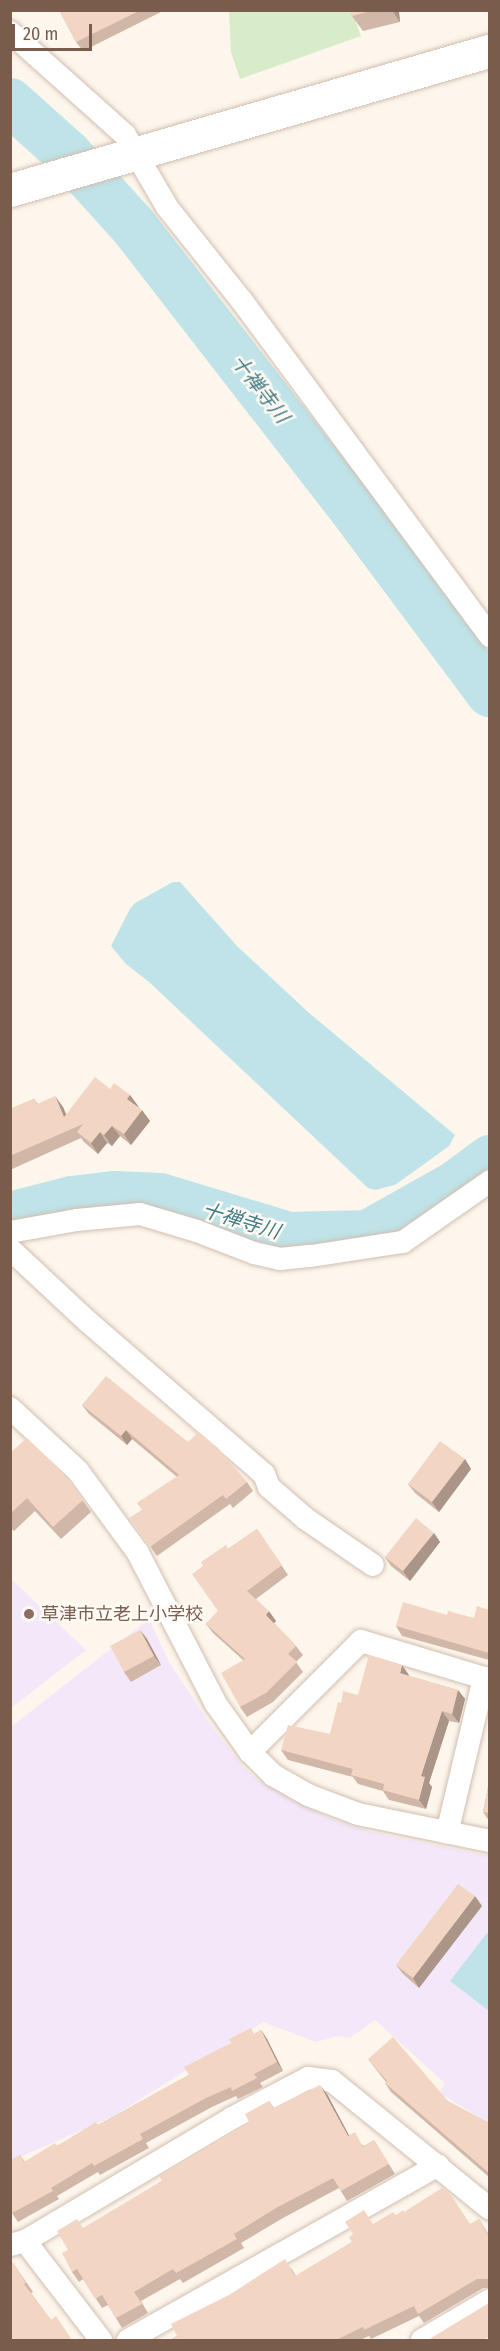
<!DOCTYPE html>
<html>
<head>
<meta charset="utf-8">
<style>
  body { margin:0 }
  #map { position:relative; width:500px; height:2351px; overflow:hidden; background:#fdf6ec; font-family:"Fira Sans Condensed","Noto Sans JP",sans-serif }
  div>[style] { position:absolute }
  .education>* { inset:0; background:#f3e8fa }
  .green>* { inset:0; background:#d8ecc9 }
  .water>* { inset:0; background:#bfe3e8 }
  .river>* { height:48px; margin:-24px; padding:0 24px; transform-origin:24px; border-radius:24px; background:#bfe3e8 }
  .roads { filter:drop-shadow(0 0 2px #d1beb0) drop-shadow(0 0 2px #d1beb0) }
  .street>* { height:22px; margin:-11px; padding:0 11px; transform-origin:11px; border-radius:11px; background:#fff }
  .secondary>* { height:33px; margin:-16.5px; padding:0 16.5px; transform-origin:16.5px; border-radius:16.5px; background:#fff }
  .wall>* { inset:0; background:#d1b7a8 }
  .shaded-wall>* { inset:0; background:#aa9588 }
  .building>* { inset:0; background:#f3d5c3 }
  .dots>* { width:16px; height:16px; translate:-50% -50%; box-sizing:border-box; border:3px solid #fffaf3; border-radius:50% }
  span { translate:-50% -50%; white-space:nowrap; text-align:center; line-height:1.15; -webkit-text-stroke:5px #fffaf3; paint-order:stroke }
  .education-label { font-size:18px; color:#785e54 }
  .left { translate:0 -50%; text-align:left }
  .water-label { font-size:20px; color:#437c86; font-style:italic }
  .frame { position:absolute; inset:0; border:12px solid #7a5c4d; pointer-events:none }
  .scale { position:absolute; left:12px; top:24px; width:80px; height:27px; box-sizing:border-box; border:3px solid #7a5c4d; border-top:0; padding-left:8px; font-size:18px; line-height:21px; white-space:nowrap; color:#7a5c4d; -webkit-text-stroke:4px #fffaf3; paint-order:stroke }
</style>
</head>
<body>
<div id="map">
  <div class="education">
    <i style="clip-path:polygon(10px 1578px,86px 1650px,11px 1708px,10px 1708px)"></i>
    <i style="clip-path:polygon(149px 1619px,169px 1662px,210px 1724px,244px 1768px,259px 1781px,299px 1804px,337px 1821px,372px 1832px,489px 1856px,489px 2123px,439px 2093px,445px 2083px,375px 2020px,350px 2038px,338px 2036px,316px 2042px,263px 2022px,112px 2117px,11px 2161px,11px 1727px)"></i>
  </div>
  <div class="green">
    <i style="clip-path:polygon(229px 11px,352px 11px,361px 36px,240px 79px,231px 52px)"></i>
  </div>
  <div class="water">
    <i style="clip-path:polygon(173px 882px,180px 882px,237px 946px,308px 1012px,455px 1135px,449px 1146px,395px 1185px,375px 1190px,368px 1188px,149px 982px,126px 964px,111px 946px,130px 909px,135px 903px)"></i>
    <i style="clip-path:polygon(487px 1933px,490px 1935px,489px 2011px,450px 1981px)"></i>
  </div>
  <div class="river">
    <i style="left:10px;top:102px;width:78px;rotate:41.9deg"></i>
    <i style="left:68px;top:154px;width:98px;rotate:47.9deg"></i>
    <i style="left:134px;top:227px;width:346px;rotate:52.2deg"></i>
    <i style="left:346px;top:500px;width:241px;rotate:53.3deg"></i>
    <i style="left:10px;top:1216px;width:64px;rotate:-14.5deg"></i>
    <i style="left:72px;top:1200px;width:42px;rotate:-6.8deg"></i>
    <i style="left:114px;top:1195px;width:46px;rotate:2.5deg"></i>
    <i style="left:160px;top:1197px;width:135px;rotate:16.8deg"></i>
    <i style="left:289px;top:1236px;width:79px;rotate:-1.5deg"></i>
    <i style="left:368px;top:1234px;width:100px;rotate:-29.4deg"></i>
    <i style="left:455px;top:1185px;width:44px;rotate:-36.6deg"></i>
  </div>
  <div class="roads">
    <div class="street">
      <i style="left:10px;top:32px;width:154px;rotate:41.8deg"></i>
      <i style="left:125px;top:135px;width:83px;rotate:59.7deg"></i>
      <i style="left:167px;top:207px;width:120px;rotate:51.4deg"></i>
      <i style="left:242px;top:301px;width:417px;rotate:53.5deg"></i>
      <i style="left:10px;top:1232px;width:68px;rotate:-10.2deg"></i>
      <i style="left:77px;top:1220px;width:63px;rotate:-5.4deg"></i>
      <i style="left:140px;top:1214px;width:59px;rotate:16.6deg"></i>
      <i style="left:197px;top:1231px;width:61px;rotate:21.1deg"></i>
      <i style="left:254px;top:1253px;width:27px;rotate:13deg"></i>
      <i style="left:280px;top:1259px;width:31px;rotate:-6deg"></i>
      <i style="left:311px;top:1256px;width:93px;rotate:-8.7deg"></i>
      <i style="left:403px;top:1242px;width:106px;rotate:-35deg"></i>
      <i style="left:10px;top:1249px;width:104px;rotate:43.1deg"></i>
      <i style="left:86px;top:1320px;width:235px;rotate:40.9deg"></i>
      <i style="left:264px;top:1474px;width:14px;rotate:69deg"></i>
      <i style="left:269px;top:1487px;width:49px;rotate:40.9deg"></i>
      <i style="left:306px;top:1519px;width:81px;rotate:34.5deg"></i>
      <i style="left:10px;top:1408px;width:93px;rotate:42.8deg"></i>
      <i style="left:78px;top:1471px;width:102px;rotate:53.8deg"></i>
      <i style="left:138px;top:1553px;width:170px;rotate:62.7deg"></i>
      <i style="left:216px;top:1704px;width:59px;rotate:54.7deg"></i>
      <i style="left:250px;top:1752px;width:33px;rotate:45deg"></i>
      <i style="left:273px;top:1775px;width:40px;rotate:29.7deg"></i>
      <i style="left:308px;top:1795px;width:53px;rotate:20.8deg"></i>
      <i style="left:358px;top:1814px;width:135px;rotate:11.6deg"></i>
      <i style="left:250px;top:1752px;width:157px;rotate:-45deg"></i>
      <i style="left:361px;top:1641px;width:128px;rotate:16.7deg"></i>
      <i style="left:484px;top:1678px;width:159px;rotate:103.4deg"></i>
      <i style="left:25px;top:2241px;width:125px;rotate:52.5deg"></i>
      <i style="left:10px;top:2245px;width:16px;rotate:-15deg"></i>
      <i style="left:25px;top:2241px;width:241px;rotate:-30.7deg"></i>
      <i style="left:232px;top:2118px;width:86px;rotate:-27.8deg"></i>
      <i style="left:308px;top:2078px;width:24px;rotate:7deg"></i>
      <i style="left:332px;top:2081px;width:203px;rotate:39deg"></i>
      <i style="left:128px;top:2340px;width:356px;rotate:-29.4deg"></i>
      <i style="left:422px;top:2340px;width:79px;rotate:-30.5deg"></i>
    </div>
    <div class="secondary">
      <i style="left:10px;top:190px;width:500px;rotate:-16.2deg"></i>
    </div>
  </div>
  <div class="wall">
    <i style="clip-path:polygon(59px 10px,165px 10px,83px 51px,76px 42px)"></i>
    <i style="clip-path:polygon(351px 10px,402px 10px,399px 12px,400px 22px,363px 31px,352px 16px)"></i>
    <i style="clip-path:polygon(110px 1089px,130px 1095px,138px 1106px,150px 1121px,131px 1145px,120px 1136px,112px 1146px,107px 1143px,98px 1154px,84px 1142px,81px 1138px,10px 1170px,10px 1109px,34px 1099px,38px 1104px,63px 1107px,66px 1115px)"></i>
    <i style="clip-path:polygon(82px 1405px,188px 1442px,247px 1482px,253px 1491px,233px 1508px,230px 1504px,157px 1556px,130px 1518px,142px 1510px,177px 1477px,132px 1439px,127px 1445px,89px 1414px)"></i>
    <i style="clip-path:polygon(10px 1453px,62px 1472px,91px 1512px,61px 1539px,35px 1511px,14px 1531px,10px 1528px)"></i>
    <i style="clip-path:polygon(465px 1459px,471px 1469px,439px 1512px,415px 1493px,408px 1484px)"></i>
    <i style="clip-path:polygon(257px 1529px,288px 1575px,256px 1599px,276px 1621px,274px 1623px,296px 1646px,303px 1655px,296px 1662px,303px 1672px,273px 1702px,247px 1717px,240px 1707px,243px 1660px,213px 1633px,206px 1624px,218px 1611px,228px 1549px)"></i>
    <i style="clip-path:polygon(434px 1533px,440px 1542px,410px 1581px,391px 1566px,385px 1557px)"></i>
    <i style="clip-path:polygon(489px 1610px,489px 1660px,402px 1636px,396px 1626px,447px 1615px,474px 1618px)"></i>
    <i style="clip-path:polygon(140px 1630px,147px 1639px,161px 1665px,131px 1682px,124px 1672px)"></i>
    <i style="clip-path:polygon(409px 1675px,409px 1676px,458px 1690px,465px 1699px,459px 1723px,449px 1721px,429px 1783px,432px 1787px,426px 1809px,389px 1800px,383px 1791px,358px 1784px,353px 1777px,288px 1760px,281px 1750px,330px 1734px,341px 1703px,358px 1695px)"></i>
    <i style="clip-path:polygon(489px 1782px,489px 1821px,483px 1812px)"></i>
    <i style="clip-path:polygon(482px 1906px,419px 1988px,403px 1974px,396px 1965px)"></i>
    <i style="clip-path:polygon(261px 2030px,267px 2039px,283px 2071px,260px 2083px,263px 2087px,238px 2099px,236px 2096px,212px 2107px,146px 2143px,149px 2148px,100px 2175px,98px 2172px,57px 2196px,59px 2199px,18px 2222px,10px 2210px,20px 2155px,25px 2162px,98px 2125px,189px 2075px)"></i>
    <i style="clip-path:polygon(368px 2059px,489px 2123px,489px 2177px,391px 2092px,385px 2083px,386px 2082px)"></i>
    <i style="clip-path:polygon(327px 2094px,349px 2135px,364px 2146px,374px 2140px,395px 2174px,347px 2201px,339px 2188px,283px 2218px,241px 2243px,244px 2248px,183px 2283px,180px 2279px,141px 2301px,148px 2313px,122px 2328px,108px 2305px,102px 2308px,83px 2279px,79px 2282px,72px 2272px,68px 2250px,84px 2228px,162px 2181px,249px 2122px,269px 2101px,274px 2108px)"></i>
    <i style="clip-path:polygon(404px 2212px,471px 2224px,479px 2219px,489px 2235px,489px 2288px,483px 2288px,424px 2323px,419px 2316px,371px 2339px,369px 2336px,360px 2340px,170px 2340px,291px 2268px,296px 2276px,352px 2242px,374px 2224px)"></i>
    <i style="clip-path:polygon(13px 2263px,33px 2292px,31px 2293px,51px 2320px,72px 2340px,10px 2340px,10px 2264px)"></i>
  </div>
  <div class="shaded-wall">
    <i style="clip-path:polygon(392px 10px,398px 10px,399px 12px,400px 22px)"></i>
    <i style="clip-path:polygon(130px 1095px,138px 1106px,135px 1110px,127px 1099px)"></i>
    <i style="clip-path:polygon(55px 1096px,63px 1107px,72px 1128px,64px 1117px)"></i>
    <i style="clip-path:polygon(142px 1110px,150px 1121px,131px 1145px,124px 1134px)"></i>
    <i style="clip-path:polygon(112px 1126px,120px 1136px,112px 1146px,104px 1135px)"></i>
    <i style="clip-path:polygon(100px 1132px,107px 1143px,98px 1154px,91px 1143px)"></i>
    <i style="clip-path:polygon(126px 1430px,132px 1439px,127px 1445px,121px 1436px)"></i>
    <i style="clip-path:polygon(465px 1459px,471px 1469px,439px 1512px,432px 1502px)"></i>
    <i style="clip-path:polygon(434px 1533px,440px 1542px,410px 1581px,403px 1571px)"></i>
    <i style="clip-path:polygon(269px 1611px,276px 1621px,272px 1625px,266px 1615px)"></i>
    <i style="clip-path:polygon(140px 1630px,147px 1639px,161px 1665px,154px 1656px)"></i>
    <i style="clip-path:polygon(402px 1665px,409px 1675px,407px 1683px,400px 1673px)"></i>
    <i style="clip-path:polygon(458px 1690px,465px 1699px,459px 1723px,452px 1714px)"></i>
    <i style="clip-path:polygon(442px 1711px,449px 1721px,429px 1783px,432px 1787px,426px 1809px,419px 1800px,421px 1776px)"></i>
    <i style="clip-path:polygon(475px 1896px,482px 1906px,419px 1988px,413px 1978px)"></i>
    <i style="clip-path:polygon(261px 2030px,267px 2039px,283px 2071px,277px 2062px)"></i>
    <i style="clip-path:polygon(320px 2085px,327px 2094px,354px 2145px,348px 2136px)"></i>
  </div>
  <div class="building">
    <i style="clip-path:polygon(59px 10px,141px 10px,76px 42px)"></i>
    <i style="clip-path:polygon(351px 10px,374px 10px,352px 16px)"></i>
    <i style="clip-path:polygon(95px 1077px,110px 1089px,114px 1083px,130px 1095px,127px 1099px,142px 1110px,124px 1134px,112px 1126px,104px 1135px,100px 1132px,91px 1143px,77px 1132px,83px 1124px,10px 1156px,10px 1109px,34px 1099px,37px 1104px,55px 1096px,64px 1117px)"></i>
    <i style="clip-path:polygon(106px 1376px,188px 1442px,199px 1432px,218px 1448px,247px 1482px,226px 1499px,223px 1495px,150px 1547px,130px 1518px,142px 1510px,137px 1503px,179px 1475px,126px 1430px,121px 1436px,82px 1405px)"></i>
    <i style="clip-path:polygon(27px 1438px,62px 1472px,83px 1500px,53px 1527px,27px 1498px,10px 1514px,10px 1453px)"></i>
    <i style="clip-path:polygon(440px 1441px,465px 1459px,432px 1502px,408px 1484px)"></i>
    <i style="clip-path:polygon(416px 1518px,434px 1533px,403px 1571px,385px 1557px)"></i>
    <i style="clip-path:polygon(257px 1529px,282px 1565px,247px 1591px,269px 1611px,266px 1615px,296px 1646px,288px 1654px,297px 1662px,266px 1693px,240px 1707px,221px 1673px,245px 1659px,206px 1624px,218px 1611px,192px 1574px,203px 1566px,201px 1562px,226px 1545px,228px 1549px)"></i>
    <i style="clip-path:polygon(403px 1602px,447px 1615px,448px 1611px,474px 1618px,477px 1606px,489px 1610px,489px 1653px,396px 1626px)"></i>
    <i style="clip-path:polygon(140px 1630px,154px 1656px,124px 1672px,110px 1646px)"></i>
    <i style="clip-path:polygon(369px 1655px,402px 1665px,400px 1673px,458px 1690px,452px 1714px,442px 1711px,421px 1776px,425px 1777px,419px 1800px,383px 1790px,384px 1784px,351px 1775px,353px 1769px,281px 1750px,288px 1725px,330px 1734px,338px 1702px,341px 1703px,343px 1691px,358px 1695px)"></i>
    <i style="clip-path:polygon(489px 1782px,489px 1813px,483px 1812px)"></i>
    <i style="clip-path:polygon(458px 1884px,475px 1896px,413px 1978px,396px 1965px)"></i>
    <i style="clip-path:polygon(251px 2028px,254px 2034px,261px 2030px,277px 2062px,254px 2074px,257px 2078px,232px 2091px,231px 2087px,206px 2098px,140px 2134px,143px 2139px,94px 2166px,92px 2163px,51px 2188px,53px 2191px,12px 2213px,10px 2210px,10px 2160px,20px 2155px,24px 2162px,55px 2143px,57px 2146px,96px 2122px,98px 2125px,189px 2075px,184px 2067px,231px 2043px,229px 2039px)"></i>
    <i style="clip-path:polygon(393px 2037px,448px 2101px,489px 2123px,489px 2173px,385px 2083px,387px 2081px,368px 2059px)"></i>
    <i style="clip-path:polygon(320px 2085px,348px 2136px,355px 2132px,363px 2147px,374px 2140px,389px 2164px,341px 2191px,333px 2178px,276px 2208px,234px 2234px,237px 2239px,176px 2273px,173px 2269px,134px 2292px,142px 2304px,116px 2318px,102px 2295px,95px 2299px,77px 2269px,72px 2272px,62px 2253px,68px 2250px,57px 2231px,77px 2219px,83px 2228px,162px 2181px,159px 2176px,249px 2122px,245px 2114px,269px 2101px,273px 2108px)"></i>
    <i style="clip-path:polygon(445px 2186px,470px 2224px,479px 2219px,489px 2237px,489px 2279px,477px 2279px,418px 2314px,414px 2306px,364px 2330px,363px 2327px,336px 2340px,170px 2340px,177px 2336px,171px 2324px,229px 2295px,285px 2259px,295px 2276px,352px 2242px,349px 2237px,353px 2234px,345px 2222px,364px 2210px,373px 2224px,393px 2212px,396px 2215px,403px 2210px,404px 2212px)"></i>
    <i style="clip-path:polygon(13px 2263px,26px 2283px,24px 2284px,51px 2320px,56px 2316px,72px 2340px,10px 2340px,10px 2265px)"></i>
    <i style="clip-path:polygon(489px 2303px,489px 2337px,483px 2340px,432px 2340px,431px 2338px)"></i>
  </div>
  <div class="dots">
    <i style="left:29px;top:1614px;background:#8d6e63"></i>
  </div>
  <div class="education-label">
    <span class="left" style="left:41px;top:1614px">草津市立老上小学校</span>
  </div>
  <div class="water-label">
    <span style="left:260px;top:389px;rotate:52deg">十禅寺川</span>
    <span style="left:241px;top:1221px;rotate:17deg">十禅寺川</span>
  </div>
  <div class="frame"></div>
  <div class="scale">20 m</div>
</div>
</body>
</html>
